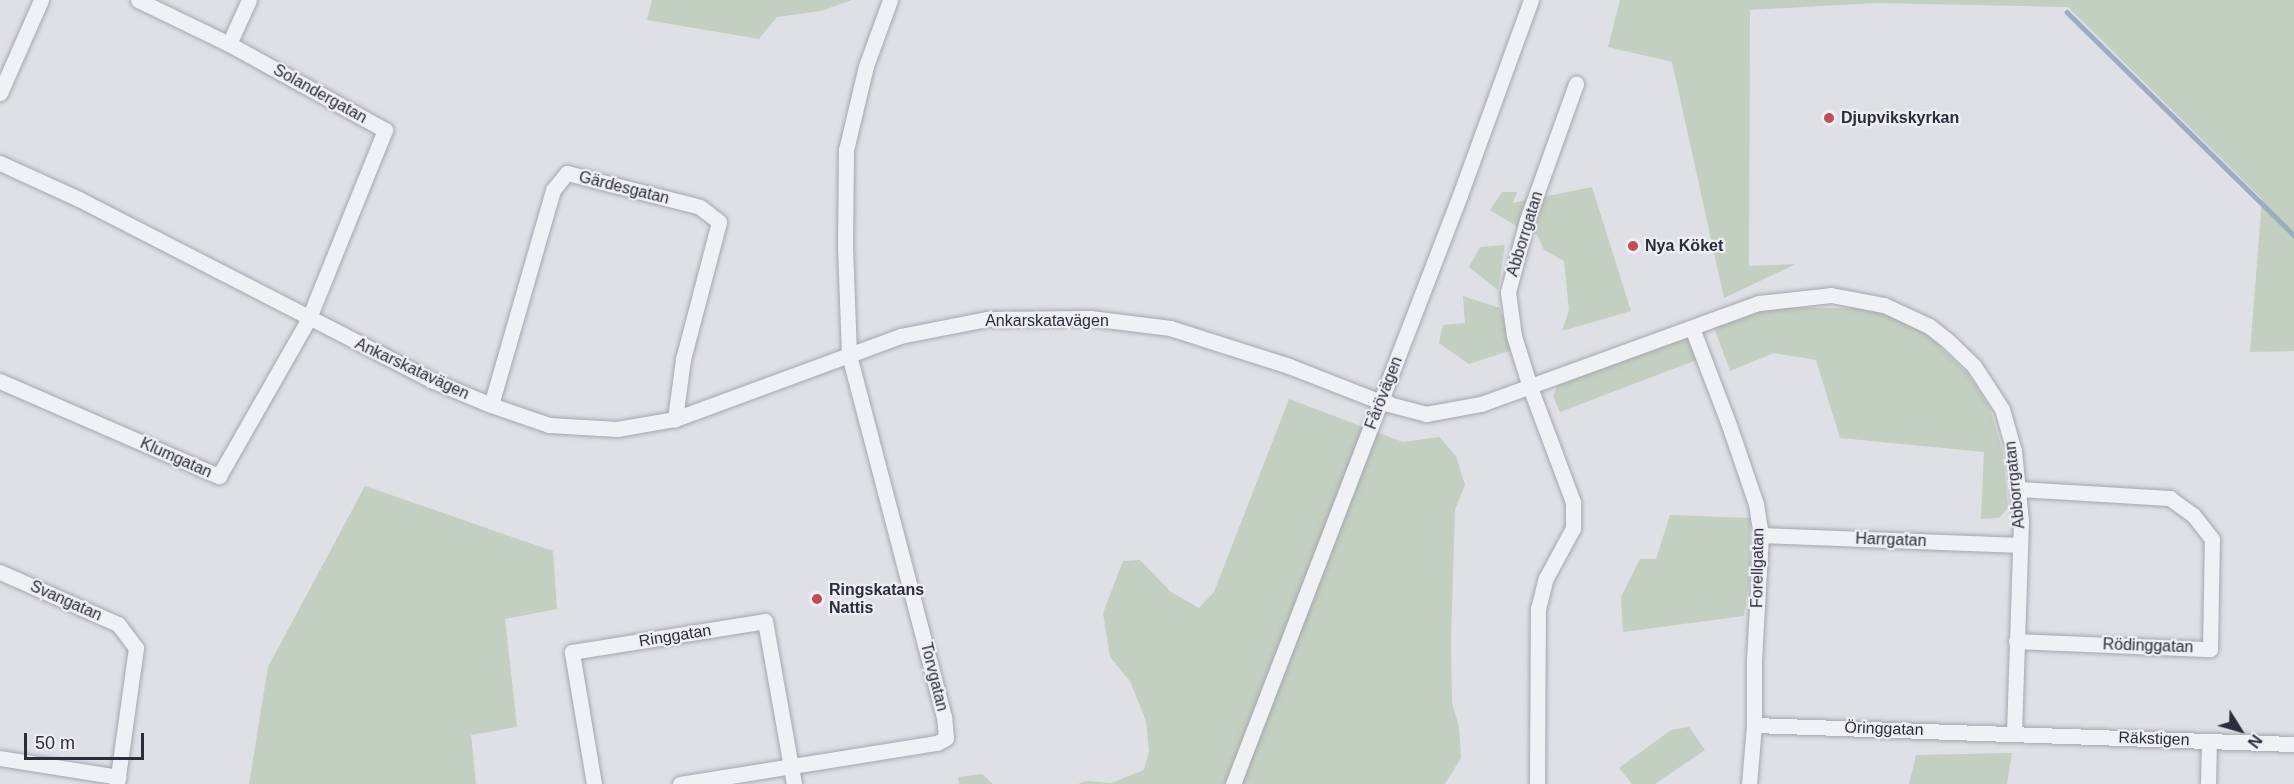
<!DOCTYPE html>
<html>
<head>
<meta charset="utf-8">
<style>
  body { margin:0 }
  #map { position:relative; width:2294px; height:784px; overflow:hidden; background:#dee0e6; font-family:Arial,sans-serif }
  div>[style] { position:absolute }
  .green>* { inset:0; background:#c3cfc0 }
  .stream>* { height:4.5px; margin:-2.25px; padding:0 2.25px; transform-origin:2.25px; border-radius:2.25px; background:#9cacc3 }
  .roads { filter:drop-shadow(0 0 2px #a4a7af) drop-shadow(0 0 2px #a4a7af) }
  .minor>* { height:15px; margin:-7.5px; padding:0 7.5px; transform-origin:7.5px; border-radius:7.5px; background:#f0f1f5 }
  .dots>* { width:16px; height:16px; translate:-50% -50%; box-sizing:border-box; border:3px solid #edeff4; border-radius:50% }
  span { translate:-50% -50%; white-space:nowrap; text-align:center; line-height:1.15; -webkit-text-stroke:4.5px #edeff4; paint-order:stroke }
  .street-label { font-size:16px; color:#292e3b }
  .poi-label { font-size:16px; color:#292e3b; font-weight:700 }
  .left { translate:0 -50%; text-align:left }
  .north { position:absolute; left:2210px; top:700px; width:60px; height:60px; -webkit-text-stroke:4px #edeff4; paint-order:stroke; rotate:127deg; font-size:16px; font-weight:700; line-height:24px; text-align:center; color:#292e3b }
  .north::after { content:''; display:block; margin:auto; width:21px; height:27px; background:#292e3b; clip-path:polygon(50% 0,100% 100%,50% 72%,0 100%) }
  .scale { position:absolute; left:24px; top:733px; width:120px; height:27px; box-sizing:border-box; border:3px solid #292e3b; border-top:0; padding-left:8px; font-size:18px; line-height:21px; white-space:nowrap; color:#292e3b; -webkit-text-stroke:4px #edeff4; paint-order:stroke }
</style>
</head>
<body>
<div id="map">
  <div class="green">
    <i style="clip-path:polygon(652px 0,852px 0,821px 11px,777px 17px,759px 39px,647px 20px)"></i>
    <i style="clip-path:polygon(1620px 0,2294px 0,2294px 351px,2250px 352px,2262px 199px,2068px 7px,1875px 3px,1750px 10px,1749px 266px,1796px 264px,1724px 298px,1672px 62px,1608px 47px)"></i>
    <i style="clip-path:polygon(1592px 187px,1631px 311px,1562px 331px,1569px 310px,1564px 261px,1544px 250px,1537px 235px,1513px 224px,1490px 210px,1502px 192px,1517px 192px,1513px 203px)"></i>
    <i style="clip-path:polygon(1505px 245px,1498px 290px,1469px 267px,1480px 247px)"></i>
    <i style="clip-path:polygon(1463px 296px,1500px 308px,1512px 350px,1469px 364px,1439px 343px,1443px 325px,1465px 323px)"></i>
    <i style="clip-path:polygon(1777px 307px,1877px 309px,1928px 335px,1968px 374px,1990px 408px,2003px 453px,2008px 508px,1999px 518px,1981px 519px,1984px 452px,1840px 438px,1816px 360px,1774px 353px,1730px 371px,1714px 327px,1755px 309px)"></i>
    <i style="clip-path:polygon(1685px 335px,1693px 341px,1699px 359px,1560px 412px,1553px 396px,1560px 380px)"></i>
    <i style="clip-path:polygon(1289px 399px,1403px 442px,1439px 437px,1456px 456px,1465px 485px,1455px 510px,1451px 639px,1452px 703px,1459px 727px,1461px 758px,1445px 784px,1078px 784px,1086px 781px,1111px 783px,1144px 770px,1149px 751px,1146px 721px,1130px 681px,1110px 657px,1103px 613px,1123px 561px,1140px 560px,1171px 592px,1199px 608px,1214px 592px)"></i>
    <i style="clip-path:polygon(365px 486px,553px 551px,557px 609px,505px 619px,517px 727px,471px 735px,476px 784px,249px 784px,268px 667px)"></i>
    <i style="clip-path:polygon(1670px 515px,1750px 518px,1750px 574px,1744px 616px,1623px 632px,1621px 597px,1640px 559px,1656px 559px)"></i>
    <i style="clip-path:polygon(1689px 727px,1705px 750px,1655px 784px,1632px 784px,1619px 768px,1671px 730px)"></i>
    <i style="clip-path:polygon(2012px 753px,2007px 784px,1909px 784px,1916px 755px)"></i>
    <i style="clip-path:polygon(982px 774px,993px 784px,959px 784px,958px 777px)"></i>
  </div>
  <div class="stream">
    <i style="left:2067px;top:12px;width:318px;rotate:44.5deg"></i>
  </div>
  <div class="roads">
    <div class="minor">
      <i style="left:229px;top:44px;width:48px;rotate:-65.6deg"></i>
      <i style="left:0;top:93px;width:102px;rotate:-66.2deg"></i>
      <i style="left:0;top:163px;width:87px;rotate:24.5deg"></i>
      <i style="left:79px;top:199px;width:396px;rotate:27.2deg"></i>
      <i style="left:431px;top:380px;width:65px;rotate:22.6deg"></i>
      <i style="left:491px;top:405px;width:61px;rotate:19deg"></i>
      <i style="left:549px;top:425px;width:68px;rotate:3.4deg"></i>
      <i style="left:617px;top:429px;width:59px;rotate:-9.8deg"></i>
      <i style="left:675px;top:419px;width:240px;rotate:-20.2deg"></i>
      <i style="left:900px;top:336px;width:89px;rotate:-11.1deg"></i>
      <i style="left:987px;top:319px;width:103px;rotate:-0.6deg"></i>
      <i style="left:1090px;top:318px;width:81px;rotate:7.1deg"></i>
      <i style="left:1170px;top:328px;width:125px;rotate:17.7deg"></i>
      <i style="left:1289px;top:366px;width:99px;rotate:21.4deg"></i>
      <i style="left:1381px;top:402px;width:47px;rotate:14.9deg"></i>
      <i style="left:1426px;top:414px;width:56px;rotate:-10.3deg"></i>
      <i style="left:1481px;top:404px;width:296px;rotate:-20deg"></i>
      <i style="left:1759px;top:303px;width:72px;rotate:-6.3deg"></i>
      <i style="left:1831px;top:295px;width:54px;rotate:10.7deg"></i>
      <i style="left:1884px;top:305px;width:50px;rotate:25deg"></i>
      <i style="left:1929px;top:326px;width:23px;rotate:38deg"></i>
      <i style="left:1947px;top:340px;width:37px;rotate:44deg"></i>
      <i style="left:1974px;top:366px;width:51px;rotate:56.9deg"></i>
      <i style="left:2002px;top:409px;width:44px;rotate:74.1deg"></i>
      <i style="left:2014px;top:451px;width:70px;rotate:84.3deg"></i>
      <i style="left:2021px;top:521px;width:212px;rotate:91.9deg"></i>
      <i style="left:1692px;top:328px;width:104px;rotate:69.1deg"></i>
      <i style="left:1729px;top:425px;width:83px;rotate:71.1deg"></i>
      <i style="left:1756px;top:504px;width:31px;rotate:81deg"></i>
      <i style="left:1761px;top:535px;width:127px;rotate:93.2deg"></i>
      <i style="left:1754px;top:662px;width:63px;rotate:90deg"></i>
      <i style="left:1754px;top:725px;width:59px;rotate:94.8deg"></i>
      <i style="left:0;top:381px;width:239px;rotate:23.5deg"></i>
      <i style="left:219px;top:476px;width:182px;rotate:-60.3deg"></i>
      <i style="left:309px;top:318px;width:203px;rotate:-68deg"></i>
      <i style="left:385px;top:130px;width:178px;rotate:-151.1deg"></i>
      <i style="left:229px;top:44px;width:101px;rotate:-154.2deg"></i>
      <i style="left:491px;top:405px;width:224px;rotate:-73.9deg"></i>
      <i style="left:553px;top:190px;width:22px;rotate:-51deg"></i>
      <i style="left:567px;top:173px;width:137px;rotate:14.3deg"></i>
      <i style="left:700px;top:207px;width:24px;rotate:38deg"></i>
      <i style="left:719px;top:222px;width:142px;rotate:104.7deg"></i>
      <i style="left:683px;top:359px;width:61px;rotate:97.6deg"></i>
      <i style="left:1761px;top:535px;width:259px;rotate:2.2deg"></i>
      <i style="left:0;top:572px;width:129px;rotate:23.8deg"></i>
      <i style="left:118px;top:624px;width:30px;rotate:53deg"></i>
      <i style="left:136px;top:648px;width:137px;rotate:98deg"></i>
      <i style="left:2016px;top:641px;width:194px;rotate:2.4deg"></i>
      <i style="left:2210px;top:649px;width:110px;rotate:-89deg"></i>
      <i style="left:2212px;top:539px;width:31px;rotate:-128deg"></i>
      <i style="left:2193px;top:515px;width:29px;rotate:-144deg"></i>
      <i style="left:2170px;top:498px;width:152px;rotate:-176.6deg"></i>
      <i style="left:1754px;top:725px;width:540px;rotate:2.02deg"></i>
      <i style="left:0;top:758px;width:120px;rotate:9.1deg"></i>
      <i style="left:594px;top:784px;width:134px;rotate:-99.5deg"></i>
      <i style="left:572px;top:652px;width:195px;rotate:-9.1deg"></i>
      <i style="left:765px;top:621px;width:166px;rotate:79.9deg"></i>
      <i style="left:680px;top:784px;width:260px;rotate:-9.1deg"></i>
      <i style="left:937px;top:743px;width:10px;rotate:-29deg"></i>
      <i style="left:946px;top:738px;width:21px;rotate:-95deg"></i>
      <i style="left:944px;top:717px;width:374px;rotate:-104.7deg"></i>
      <i style="left:849px;top:355px;width:108px;rotate:-92.1deg"></i>
      <i style="left:845px;top:247px;width:97px;rotate:-89.4deg"></i>
      <i style="left:846px;top:150px;width:86px;rotate:-76.6deg"></i>
      <i style="left:866px;top:66px;width:70px;rotate:-70deg"></i>
      <i style="left:1233px;top:784px;width:631px;rotate:-68.92deg"></i>
      <i style="left:1460px;top:195px;width:208px;rotate:-70deg"></i>
      <i style="left:1537px;top:784px;width:175px;rotate:-89.7deg"></i>
      <i style="left:1538px;top:609px;width:32px;rotate:-76deg"></i>
      <i style="left:1546px;top:578px;width:57px;rotate:-61.6deg"></i>
      <i style="left:1573px;top:528px;width:26px;rotate:-90deg"></i>
      <i style="left:1573px;top:502px;width:123px;rotate:-110.5deg"></i>
      <i style="left:1530px;top:387px;width:53px;rotate:-107.4deg"></i>
      <i style="left:1514px;top:336px;width:44px;rotate:-97.8deg"></i>
      <i style="left:1508px;top:292px;width:74px;rotate:-75.2deg"></i>
      <i style="left:1527px;top:220px;width:145px;rotate:-70.2deg"></i>
      <i style="left:2208px;top:784px;width:43px;rotate:-88.7deg"></i>
    </div>
  </div>
  <div class="dots">
    <i style="left:1829px;top:118px;background:#bf4e58"></i>
    <i style="left:1633px;top:246px;background:#bf4e58"></i>
    <i style="left:817px;top:599px;background:#bf4e58"></i>
  </div>
  <div class="street-label">
    <span style="left:320px;top:94px;rotate:29deg">Solandergatan</span>
    <span style="left:624px;top:188px;rotate:14deg">Gärdesgatan</span>
    <span style="left:1525px;top:234px;rotate:-73deg">Abborrgatan</span>
    <span style="left:1047px;top:321px">Ankarskatavägen</span>
    <span style="left:412px;top:369px;rotate:25deg">Ankarskatavägen</span>
    <span style="left:1384px;top:393px;rotate:-69deg">Fårövägen</span>
    <span style="left:176px;top:458px;rotate:24deg">Klumgatan</span>
    <span style="left:2015px;top:485px;rotate:-96deg">Abborrgatan</span>
    <span style="left:1891px;top:540px;rotate:2deg">Harrgatan</span>
    <span style="left:1758px;top:568px;rotate:-89deg">Forellgatan</span>
    <span style="left:66px;top:601px;rotate:24deg">Svangatan</span>
    <span style="left:675px;top:636px;rotate:-9deg">Ringgatan</span>
    <span style="left:2148px;top:646px;rotate:2deg">Rödinggatan</span>
    <span style="left:934px;top:677px;rotate:76deg">Torvgatan</span>
    <span style="left:1884px;top:729px;rotate:2deg">Öringgatan</span>
    <span style="left:2154px;top:739px;rotate:2deg">Räkstigen</span>
  </div>
  <div class="poi-label">
    <span class="left" style="left:1841px;top:118px">Djupvikskyrkan</span>
    <span class="left" style="left:1645px;top:246px">Nya Köket</span>
    <span class="left" style="left:829px;top:599px">Ringskatans<br>Nattis</span>
  </div>
  <div class="north">N</div>
  <div class="scale">50 m</div>
</div>
</body>
</html>
